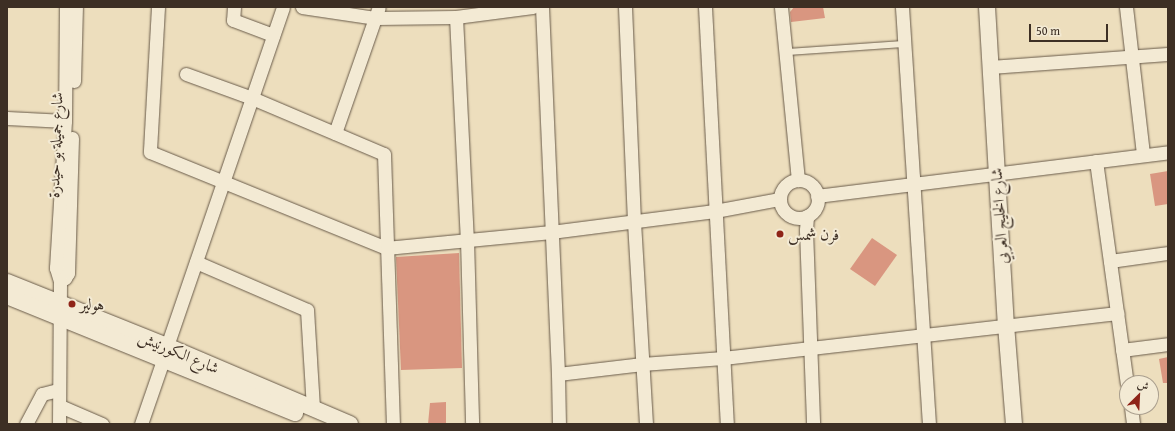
<!DOCTYPE html>
<html>
<head>
<meta charset="utf-8">
<style>
  body { margin:0 }
  #map { position:relative; width:1175px; height:431px; overflow:hidden; background:#eddebd; font-family:"Gentium Book Plus",Amiri,serif }
  div>[style] { position:absolute }
  .building>* { inset:0; background:#d99680 }
  .roads { filter:drop-shadow(0 0 1px #695b4a) drop-shadow(0 0 1px #695b4a) }
  .service>* { height:6px; margin:-3px; padding:0 3px; transform-origin:3px; border-radius:3px; background:#f3ead4 }
  .minor>* { height:13px; margin:-6.5px; padding:0 6.5px; transform-origin:6.5px; border-radius:6.5px; background:#f3ead4 }
  .minor>.ring { margin:-6.5px; padding:0; box-sizing:content-box; background:none; border:13px solid #f3ead4; border-radius:50% }
  .tertiary>* { height:16px; margin:-8px; padding:0 8px; transform-origin:8px; border-radius:8px; background:#f3ead4 }
  .dots>* { width:11px; height:11px; translate:-50% -50%; box-sizing:border-box; border:2px solid #f3ead4; border-radius:50% }
  span { translate:-50% -50%; white-space:nowrap; text-align:center; line-height:1.15; -webkit-text-stroke:4px #f3ead4; paint-order:stroke }
  .street-label { font-size:16px; color:#3d2f24 }
  .poi-label { font-size:16px; color:#3d2f24 }
  .left { translate:0 -50%; text-align:left }
  .frame { position:absolute; inset:0; border:8px solid #3d2f24; pointer-events:none }
  .north { position:absolute; left:1119px; top:375px; width:40px; height:40px; box-sizing:border-box; background:#f3ead4; border:1px solid #aa9f8e; border-radius:50%; rotate:24deg; font-size:11px; font-weight:700; line-height:16px; text-align:center; color:#3d2f24 }
  .north::after { content:''; display:block; margin:auto; width:14px; height:18px; background:#8f2418; clip-path:polygon(50% 0,100% 100%,50% 72%,0 100%) }
  .scale { position:absolute; left:1029px; top:24px; width:79px; height:18px; box-sizing:border-box; border:2px solid #3d2f24; border-top:0; padding-left:5px; font-size:12px; line-height:14px; white-space:nowrap; color:#3d2f24; -webkit-text-stroke:3px #f3ead4; paint-order:stroke }
</style>
</head>
<body>
<div id="map">
  <div class="building">
    <i style="clip-path:polygon(794px 7px,823px 7px,825px 18px,791px 22px,790px 12px)"></i>
    <i style="clip-path:polygon(1168px 171px,1168px 204px,1155px 206px,1150px 174px)"></i>
    <i style="clip-path:polygon(872px 238px,897px 255px,875px 286px,850px 269px)"></i>
    <i style="clip-path:polygon(459px 253px,462px 368px,401px 370px,396px 257px)"></i>
    <i style="clip-path:polygon(1168px 357px,1168px 383px,1163px 383px,1159px 359px)"></i>
    <i style="clip-path:polygon(446px 402px,446px 424px,428px 424px,430px 403px)"></i>
  </div>
  <div class="roads">
    <div class="service">
      <i style="left:787px;top:52px;width:117px;rotate:-3.9deg"></i>
    </div>
    <div class="minor">
      <i style="left:158px;top:7px;width:145px;rotate:93.2deg"></i>
      <i style="left:150px;top:152px;width:255px;rotate:22.1deg"></i>
      <i style="left:386px;top:248px;width:166px;rotate:-5.5deg"></i>
      <i style="left:551px;top:232px;width:165px;rotate:-7.3deg"></i>
      <i style="left:715px;top:211px;width:66px;rotate:-10.5deg"></i>
      <i style="left:234px;top:7px;width:13px;rotate:94deg"></i>
      <i style="left:233px;top:20px;width:43px;rotate:20.6deg"></i>
      <i style="left:302px;top:7px;width:75px;rotate:8.5deg"></i>
      <i style="left:376px;top:18px;width:80px;rotate:-0.7deg"></i>
      <i style="left:456px;top:17px;width:77px;rotate:-7.5deg"></i>
      <i style="left:542px;top:7px;width:367px;rotate:87.5deg"></i>
      <i style="left:558px;top:374px;width:50px;rotate:88.9deg"></i>
      <i style="left:625px;top:7px;width:215px;rotate:87.6deg"></i>
      <i style="left:634px;top:222px;width:202px;rotate:86.6deg"></i>
      <i style="left:705px;top:7px;width:418px;rotate:87deg"></i>
      <i style="left:781px;top:7px;width:174px;rotate:84.4deg"></i>
      <i style="left:902px;top:7px;width:418px;rotate:86.3deg"></i>
      <i style="left:1126px;top:7px;width:149px;rotate:83.4deg"></i>
      <i style="left:456px;top:17px;width:223px;rotate:87.2deg"></i>
      <i style="left:467px;top:240px;width:184px;rotate:88.4deg"></i>
      <i style="left:990px;top:67px;width:178px;rotate:-4.2deg"></i>
      <i style="left:186px;top:74px;width:70px;rotate:20deg"></i>
      <i style="left:252px;top:98px;width:143px;rotate:23deg"></i>
      <i style="left:384px;top:154px;width:270px;rotate:88.1deg"></i>
      <i style="left:74px;top:81px;width:74px;rotate:-88.5deg"></i>
      <i style="left:7px;top:118px;width:58px;rotate:3deg"></i>
      <i style="left:335px;top:133px;width:133px;rotate:-70.8deg"></i>
      <i style="left:1096px;top:161px;width:224px;rotate:82.1deg"></i>
      <i class="ring" style="left:780px;top:180px;width:25px;height:25px"></i>
      <i style="left:817px;top:196px;width:354px;rotate:-7.1deg"></i>
      <i style="left:807px;top:216px;width:14px;rotate:94deg"></i>
      <i style="left:806px;top:230px;width:194px;rotate:87.9deg"></i>
      <i style="left:1110px;top:261px;width:59px;rotate:-7.9deg"></i>
      <i style="left:196px;top:262px;width:121px;rotate:23.4deg"></i>
      <i style="left:307px;top:310px;width:99px;rotate:86.5deg"></i>
      <i style="left:60px;top:281px;width:6px;rotate:-31deg"></i>
      <i style="left:65px;top:278px;width:6px;rotate:-59deg"></i>
      <i style="left:68px;top:273px;width:135px;rotate:-88.3deg"></i>
      <i style="left:167px;top:346px;width:358px;rotate:-71.1deg"></i>
      <i style="left:1122px;top:350px;width:46px;rotate:-7.4deg"></i>
      <i style="left:558px;top:374px;width:85px;rotate:-6.8deg"></i>
      <i style="left:642px;top:364px;width:81px;rotate:-4.2deg"></i>
      <i style="left:723px;top:358px;width:397px;rotate:-6.5deg"></i>
      <i style="left:60px;top:406px;width:46px;rotate:23.2deg"></i>
      <i style="left:1131px;top:407px;width:17px;rotate:83deg"></i>
      <i style="left:26px;top:424px;width:34px;rotate:-62deg"></i>
      <i style="left:42px;top:394px;width:16px;rotate:-14deg"></i>
      <i style="left:59px;top:424px;width:143px;rotate:-89.6deg"></i>
      <i style="left:60px;top:281px;width:14px;rotate:-107deg"></i>
      <i style="left:56px;top:268px;width:147px;rotate:-86.5deg"></i>
      <i style="left:65px;top:121px;width:114px;rotate:-89.5deg"></i>
      <i style="left:141px;top:424px;width:68px;rotate:-71deg"></i>
    </div>
    <div class="tertiary">
      <i style="left:987px;top:7px;width:319px;rotate:86.6deg"></i>
      <i style="left:1006px;top:325px;width:99px;rotate:85.4deg"></i>
      <i style="left:7px;top:282px;width:172px;rotate:21.8deg"></i>
      <i style="left:167px;top:346px;width:199px;rotate:23.1deg"></i>
      <i style="left:7px;top:296px;width:311px;rotate:22.1deg"></i>
    </div>
  </div>
  <div class="dots">
    <i style="left:780px;top:234px;background:#8f2418"></i>
    <i style="left:72px;top:304px;background:#8f2418"></i>
  </div>
  <div class="street-label">
    <span style="left:55px;top:145px;rotate:-88deg">شارع جميلة بو حيدرة</span>
    <span style="left:999px;top:216px;rotate:-94deg">شارع الخليج العربي</span>
    <span style="left:179px;top:352px;rotate:23deg">شارع الكورنيش</span>
  </div>
  <div class="poi-label">
    <span class="left" style="left:788px;top:234px">فرن شمس</span>
    <span class="left" style="left:80px;top:304px">هولير</span>
  </div>
  <div class="frame"></div>
  <div class="north">ش</div>
  <div class="scale">50 m</div>
</div>
</body>
</html>
